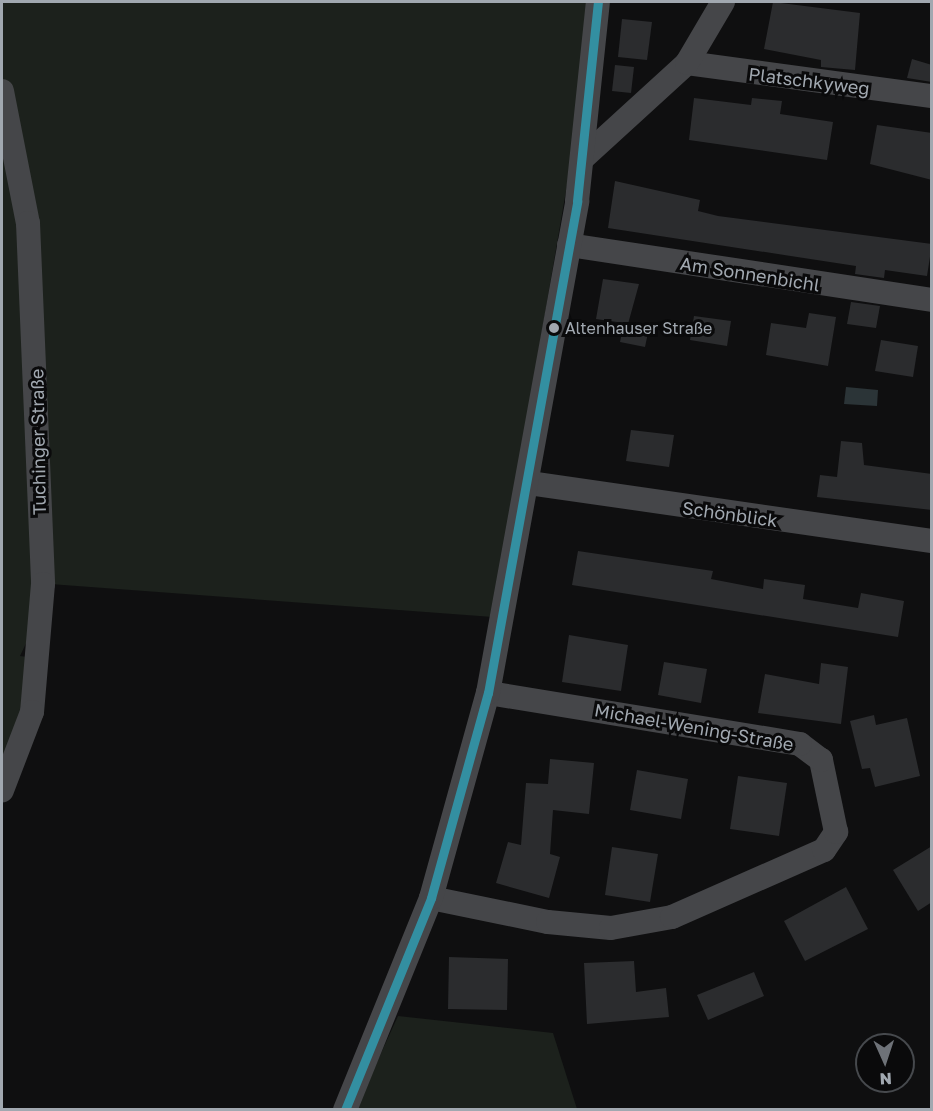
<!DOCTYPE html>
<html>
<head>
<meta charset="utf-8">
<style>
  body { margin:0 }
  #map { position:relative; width:933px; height:1111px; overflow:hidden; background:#0f0f10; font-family:"Golos Text",sans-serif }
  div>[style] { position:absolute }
  .green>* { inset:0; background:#1c211c }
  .water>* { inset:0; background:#2b3437 }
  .building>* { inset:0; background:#2b2c2e }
  .minor>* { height:24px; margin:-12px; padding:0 12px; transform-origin:12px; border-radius:12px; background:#454649 }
  .bus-1>* { height:9px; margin:-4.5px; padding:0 4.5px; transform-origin:4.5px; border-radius:4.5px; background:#338fa1 }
  .dots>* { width:16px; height:16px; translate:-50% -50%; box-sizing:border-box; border:3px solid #0a0a0b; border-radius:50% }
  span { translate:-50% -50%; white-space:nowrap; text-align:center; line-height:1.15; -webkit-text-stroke:6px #0a0a0b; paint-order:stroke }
  .bus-label { font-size:16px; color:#a1a8b0 }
  .left { translate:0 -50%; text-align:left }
  .street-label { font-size:18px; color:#a1a8b0 }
  .frame { position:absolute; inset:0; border:3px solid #a1a8b0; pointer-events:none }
  .north { position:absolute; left:855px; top:1033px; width:60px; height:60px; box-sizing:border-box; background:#0a0a0b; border:2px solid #46494d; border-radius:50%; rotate:177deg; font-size:16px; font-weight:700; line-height:24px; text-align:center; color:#a1a8b0 }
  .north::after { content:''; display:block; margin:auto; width:21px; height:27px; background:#6e7278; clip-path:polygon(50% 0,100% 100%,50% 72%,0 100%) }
</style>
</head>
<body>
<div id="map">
  <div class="green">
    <i style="clip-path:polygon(2px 2px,587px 2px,568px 179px,493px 617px,50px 584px,35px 527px,29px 637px,20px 656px,36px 658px,2px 776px)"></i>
    <i style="clip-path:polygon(398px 1016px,553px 1033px,577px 1109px,355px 1110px)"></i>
  </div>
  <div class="water">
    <i style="clip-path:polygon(846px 387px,878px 390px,877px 406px,844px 404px)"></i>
  </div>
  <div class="building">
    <i style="clip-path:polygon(773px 2px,860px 13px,855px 70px,821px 67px,821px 60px,764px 49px)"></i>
    <i style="clip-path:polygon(622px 19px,652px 22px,647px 60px,618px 57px)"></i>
    <i style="clip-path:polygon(912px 59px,932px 65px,932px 82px,907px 78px)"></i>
    <i style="clip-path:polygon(615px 65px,634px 67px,631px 93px,612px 91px)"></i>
    <i style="clip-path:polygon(694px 98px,751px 105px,752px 98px,782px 101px,780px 114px,833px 122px,827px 160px,689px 140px)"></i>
    <i style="clip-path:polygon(877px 125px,932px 133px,932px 180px,870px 164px)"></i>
    <i style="clip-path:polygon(615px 181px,700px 200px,698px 211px,718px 216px,932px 244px,927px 276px,885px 270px,884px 278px,855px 274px,856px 266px,608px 228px)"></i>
    <i style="clip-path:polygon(603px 279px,639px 284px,628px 324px,649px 328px,645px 347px,620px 342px,624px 323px,596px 319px)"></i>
    <i style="clip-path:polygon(851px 302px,880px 306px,876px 328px,847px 324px)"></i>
    <i style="clip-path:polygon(809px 313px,836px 317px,828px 366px,766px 355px,771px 323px,806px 328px)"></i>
    <i style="clip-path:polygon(694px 316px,731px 321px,727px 346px,690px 340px)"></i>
    <i style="clip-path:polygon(881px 340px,918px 346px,913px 377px,875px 371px)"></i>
    <i style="clip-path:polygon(631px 430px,674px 435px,669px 467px,626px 461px)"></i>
    <i style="clip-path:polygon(841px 441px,862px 443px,864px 465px,932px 474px,932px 510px,817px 497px,820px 475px,837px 477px)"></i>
    <i style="clip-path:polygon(578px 551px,713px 571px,711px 579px,763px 589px,764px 579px,805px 585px,803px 599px,858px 608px,861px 593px,904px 601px,898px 637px,572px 585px)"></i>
    <i style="clip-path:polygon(569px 635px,628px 645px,621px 691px,562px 682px)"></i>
    <i style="clip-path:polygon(664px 662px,707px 669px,701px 703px,658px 695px)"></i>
    <i style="clip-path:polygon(821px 663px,848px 667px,841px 724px,758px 713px,765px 674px,819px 684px)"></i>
    <i style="clip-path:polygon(874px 715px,876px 725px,907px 718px,920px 776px,875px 787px,870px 768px,862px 769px,850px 721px)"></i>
    <i style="clip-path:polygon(550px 759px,594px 763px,589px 814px,553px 810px,550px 854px,560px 857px,549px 898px,496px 883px,508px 842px,521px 845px,526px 783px,548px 784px)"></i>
    <i style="clip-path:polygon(637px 770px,688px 779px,681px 819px,630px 810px)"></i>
    <i style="clip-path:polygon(738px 776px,787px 783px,779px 836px,730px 829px)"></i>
    <i style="clip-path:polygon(932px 846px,932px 902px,918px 911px,893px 870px)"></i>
    <i style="clip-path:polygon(612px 847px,658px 854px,650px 902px,605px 895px)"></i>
    <i style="clip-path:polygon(846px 887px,868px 929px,805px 961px,784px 921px)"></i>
    <i style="clip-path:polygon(449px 957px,508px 959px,507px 1010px,448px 1009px)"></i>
    <i style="clip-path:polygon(634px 961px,636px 992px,666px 988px,669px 1017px,587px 1024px,584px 963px)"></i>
    <i style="clip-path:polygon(754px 972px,764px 996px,708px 1020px,697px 995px)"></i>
  </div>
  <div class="minor">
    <i style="left:687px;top:63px;width:247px;rotate:7.7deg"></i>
    <i style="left:2px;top:91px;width:135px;rotate:78.9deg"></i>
    <i style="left:28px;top:223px;width:361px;rotate:87.6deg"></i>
    <i style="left:43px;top:584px;width:128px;rotate:94.9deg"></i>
    <i style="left:32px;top:712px;width:84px;rotate:111deg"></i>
    <i style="left:582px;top:159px;width:142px;rotate:-42.4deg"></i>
    <i style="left:687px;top:63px;width:71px;rotate:-59.5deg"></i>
    <i style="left:569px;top:245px;width:367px;rotate:8.6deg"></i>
    <i style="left:529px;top:483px;width:407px;rotate:8.2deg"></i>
    <i style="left:431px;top:898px;width:119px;rotate:11.6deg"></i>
    <i style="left:548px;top:922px;width:63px;rotate:5.4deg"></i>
    <i style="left:611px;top:928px;width:62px;rotate:-10.2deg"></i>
    <i style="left:672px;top:917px;width:166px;rotate:-23.8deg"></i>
    <i style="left:824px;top:850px;width:22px;rotate:-56deg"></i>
    <i style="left:836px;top:832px;width:74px;rotate:-101.8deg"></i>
    <i style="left:821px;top:760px;width:26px;rotate:-143deg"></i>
    <i style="left:800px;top:744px;width:316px;rotate:-170.7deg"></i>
    <i style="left:345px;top:1110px;width:229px;rotate:-67.9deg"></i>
    <i style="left:431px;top:898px;width:213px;rotate:-74.5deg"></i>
    <i style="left:488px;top:693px;width:500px;rotate:-79.7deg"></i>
    <i style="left:577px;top:201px;width:200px;rotate:-84deg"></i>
  </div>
  <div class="bus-1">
    <i style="left:345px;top:1110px;width:229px;rotate:-67.9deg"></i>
    <i style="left:431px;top:898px;width:213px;rotate:-74.5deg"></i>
    <i style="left:488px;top:693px;width:500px;rotate:-79.7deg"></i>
    <i style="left:577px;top:201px;width:200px;rotate:-84deg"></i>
  </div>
  <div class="dots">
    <i style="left:554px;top:328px;background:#a1a8b0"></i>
  </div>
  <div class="bus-label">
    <span class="left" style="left:565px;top:328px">Altenhauser Straße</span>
  </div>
  <div class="street-label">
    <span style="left:809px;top:81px;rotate:7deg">Platschkyweg</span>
    <span style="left:750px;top:274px;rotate:9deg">Am Sonnenbichl</span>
    <span style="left:38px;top:442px;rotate:-91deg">Tuchinger Straße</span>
    <span style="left:730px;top:514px;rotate:8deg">Schönblick</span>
    <span style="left:694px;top:727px;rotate:10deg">Michael-Wening-Straße</span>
  </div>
  <div class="frame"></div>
  <div class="north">N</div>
</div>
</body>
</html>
